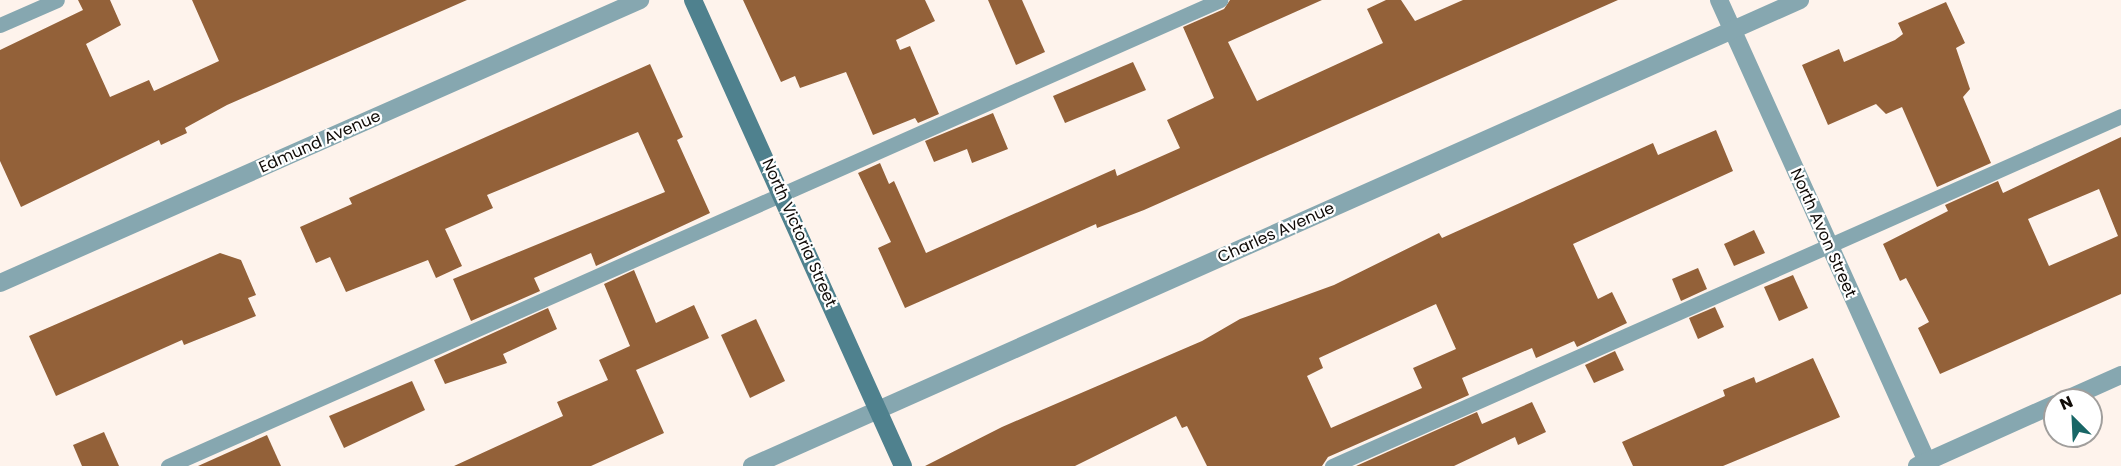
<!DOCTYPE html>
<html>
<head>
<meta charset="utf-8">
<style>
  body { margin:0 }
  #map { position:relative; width:2121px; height:466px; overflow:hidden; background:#fef3ec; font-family:Poppins,sans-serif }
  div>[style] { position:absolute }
  .building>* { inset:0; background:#936139 }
  .lane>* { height:15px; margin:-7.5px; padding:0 7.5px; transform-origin:7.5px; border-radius:7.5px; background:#86a7b0 }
  .street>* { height:18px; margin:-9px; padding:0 9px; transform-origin:9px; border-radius:9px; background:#86a7b0 }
  .secondary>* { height:18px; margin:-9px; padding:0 9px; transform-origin:9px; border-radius:9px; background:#4f818e }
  span { translate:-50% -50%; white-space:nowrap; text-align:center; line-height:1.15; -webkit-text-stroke:4.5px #fff; paint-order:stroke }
  .street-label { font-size:16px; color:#110c08 }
  .north { position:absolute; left:2043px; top:388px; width:60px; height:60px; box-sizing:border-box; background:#fff; border:2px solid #a09e9c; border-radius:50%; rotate:336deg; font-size:16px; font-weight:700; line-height:24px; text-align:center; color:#110c08 }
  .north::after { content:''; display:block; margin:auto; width:21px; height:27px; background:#186666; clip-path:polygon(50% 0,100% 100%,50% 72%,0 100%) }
</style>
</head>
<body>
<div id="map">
  <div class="building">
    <i style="clip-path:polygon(78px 0,110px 0,121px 25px,86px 44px,110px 97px,149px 80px,154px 91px,219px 61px,192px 0,467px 0,227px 105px,185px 128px,187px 133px,161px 145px,159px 140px,21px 207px,0 161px,0 50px,83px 10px)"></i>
    <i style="clip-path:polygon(743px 0,925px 0,935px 21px,896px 40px,900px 50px,910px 46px,939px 114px,918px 123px,915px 118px,873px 135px,846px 72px,800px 88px,795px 76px,781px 82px)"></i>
    <i style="clip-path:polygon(988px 0,1022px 0,1045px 52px,1016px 65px)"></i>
    <i style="clip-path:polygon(1230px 0,1322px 0,1228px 42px,1257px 101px,1383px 43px,1367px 9px,1386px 0,1401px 0,1415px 21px,1463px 0,1618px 0,1144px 210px,1097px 228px,1096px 224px,905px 308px,878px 248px,891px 242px,858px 173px,880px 163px,889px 184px,894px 181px,926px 253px,1115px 169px,1117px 176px,1180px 148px,1167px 120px,1214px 98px,1183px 27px,1224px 9px)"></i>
    <i style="clip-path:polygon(1946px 2px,1965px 43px,1956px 48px,1970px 89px,1963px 97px,1991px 163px,1937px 187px,1902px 107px,1886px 114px,1876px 104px,1828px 125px,1802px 65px,1839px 49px,1844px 62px,1895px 40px,1903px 34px,1898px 23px)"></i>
    <i style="clip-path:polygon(1133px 62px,1146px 90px,1065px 123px,1053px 96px)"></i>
    <i style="clip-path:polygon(650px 64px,683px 137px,677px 140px,710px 213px,596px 266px,591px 253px,534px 278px,540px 291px,471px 321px,453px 279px,665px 192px,638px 132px,487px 195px,493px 208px,445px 229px,462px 266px,436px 278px,428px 260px,346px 292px,330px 257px,316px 263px,300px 227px,352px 204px,349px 198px)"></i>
    <i style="clip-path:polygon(993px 113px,1008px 149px,972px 163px,967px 149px,934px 162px,925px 141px)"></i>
    <i style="clip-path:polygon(evenodd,1716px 130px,1733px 171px,1573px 244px,1598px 299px,1612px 292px,1627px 323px,1577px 347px,1574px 341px,1536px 358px,1532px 348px,1462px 378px,1469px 395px,1328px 457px,1322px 466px,1207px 466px,1187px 426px,1182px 428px,1176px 416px,1075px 466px,925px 466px,1002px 427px,1202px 341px,1240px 319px,1334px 285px,1439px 233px,1442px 238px,1653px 143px,1658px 155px,1716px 130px,1436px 304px,1456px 349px,1413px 368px,1422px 388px,1331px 428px,1307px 376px,1323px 368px,1319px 358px,1436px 304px)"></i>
    <i style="clip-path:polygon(evenodd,2121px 137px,2121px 294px,1940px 374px,1918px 328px,1929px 322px,1906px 278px,1900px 281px,1883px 244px,1948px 211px,1945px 205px,1998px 181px,2003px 193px,2121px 137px,2099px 189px,2118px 236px,2049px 266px,2028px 219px,2099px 189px)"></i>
    <i style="clip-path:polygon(1754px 230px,1765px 253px,1734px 266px,1724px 244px)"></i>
    <i style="clip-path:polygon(220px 253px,241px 260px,256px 295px,248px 298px,256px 316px,184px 345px,182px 340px,56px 396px,29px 336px)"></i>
    <i style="clip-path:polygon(1698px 268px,1707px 289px,1681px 301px,1672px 279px)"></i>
    <i style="clip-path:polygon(634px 270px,656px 323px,694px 305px,709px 338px,636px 370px,664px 433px,591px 466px,454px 466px,563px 416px,557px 402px,608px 380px,599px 360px,630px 346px,604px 284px)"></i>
    <i style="clip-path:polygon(1793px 275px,1808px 308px,1779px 321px,1764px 287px)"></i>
    <i style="clip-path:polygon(1715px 307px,1724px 327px,1698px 339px,1689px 318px)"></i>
    <i style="clip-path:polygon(548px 308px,557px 329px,503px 354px,507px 363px,445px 384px,434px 360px)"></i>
    <i style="clip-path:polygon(756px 319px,785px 381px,750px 398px,721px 335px)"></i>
    <i style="clip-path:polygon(1615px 351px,1624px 370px,1594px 383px,1585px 365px)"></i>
    <i style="clip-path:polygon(1813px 358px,1840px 417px,1723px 466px,1633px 466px,1622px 442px,1725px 396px,1723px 390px,1754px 377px,1756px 383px)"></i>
    <i style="clip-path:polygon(412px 381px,425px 410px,344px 448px,329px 416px)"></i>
    <i style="clip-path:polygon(1532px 402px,1546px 432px,1518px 445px,1515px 437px,1454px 466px,1356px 466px,1477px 412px,1482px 424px)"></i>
    <i style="clip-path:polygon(104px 432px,119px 466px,82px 466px,73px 445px)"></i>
    <i style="clip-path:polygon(267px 435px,281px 466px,198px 466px)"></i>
  </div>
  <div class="lane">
    <i style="left:0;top:25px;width:62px;rotate:-23.7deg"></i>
    <i style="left:168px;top:466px;width:1151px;rotate:-23.89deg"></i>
    <i style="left:1332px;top:466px;width:863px;rotate:-23.92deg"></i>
  </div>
  <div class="street">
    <i style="left:1719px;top:0;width:511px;rotate:65.74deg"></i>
    <i style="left:0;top:283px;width:700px;rotate:-23.85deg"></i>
    <i style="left:2065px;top:400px;width:61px;rotate:-24.1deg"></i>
    <i style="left:752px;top:466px;width:1147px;rotate:-23.97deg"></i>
    <i style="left:1917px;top:466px;width:151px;rotate:-24.2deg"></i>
  </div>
  <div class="secondary">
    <i style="left:693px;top:0;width:511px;rotate:65.74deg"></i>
  </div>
  <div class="street-label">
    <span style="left:320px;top:142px;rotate:-24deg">Edmund Avenue</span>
    <span style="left:799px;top:233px;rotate:66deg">North Victoria Street</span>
    <span style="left:1276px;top:233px;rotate:-24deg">Charles Avenue</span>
    <span style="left:1823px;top:233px;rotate:66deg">North Avon Street</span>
  </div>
  <div class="north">N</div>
</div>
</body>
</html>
